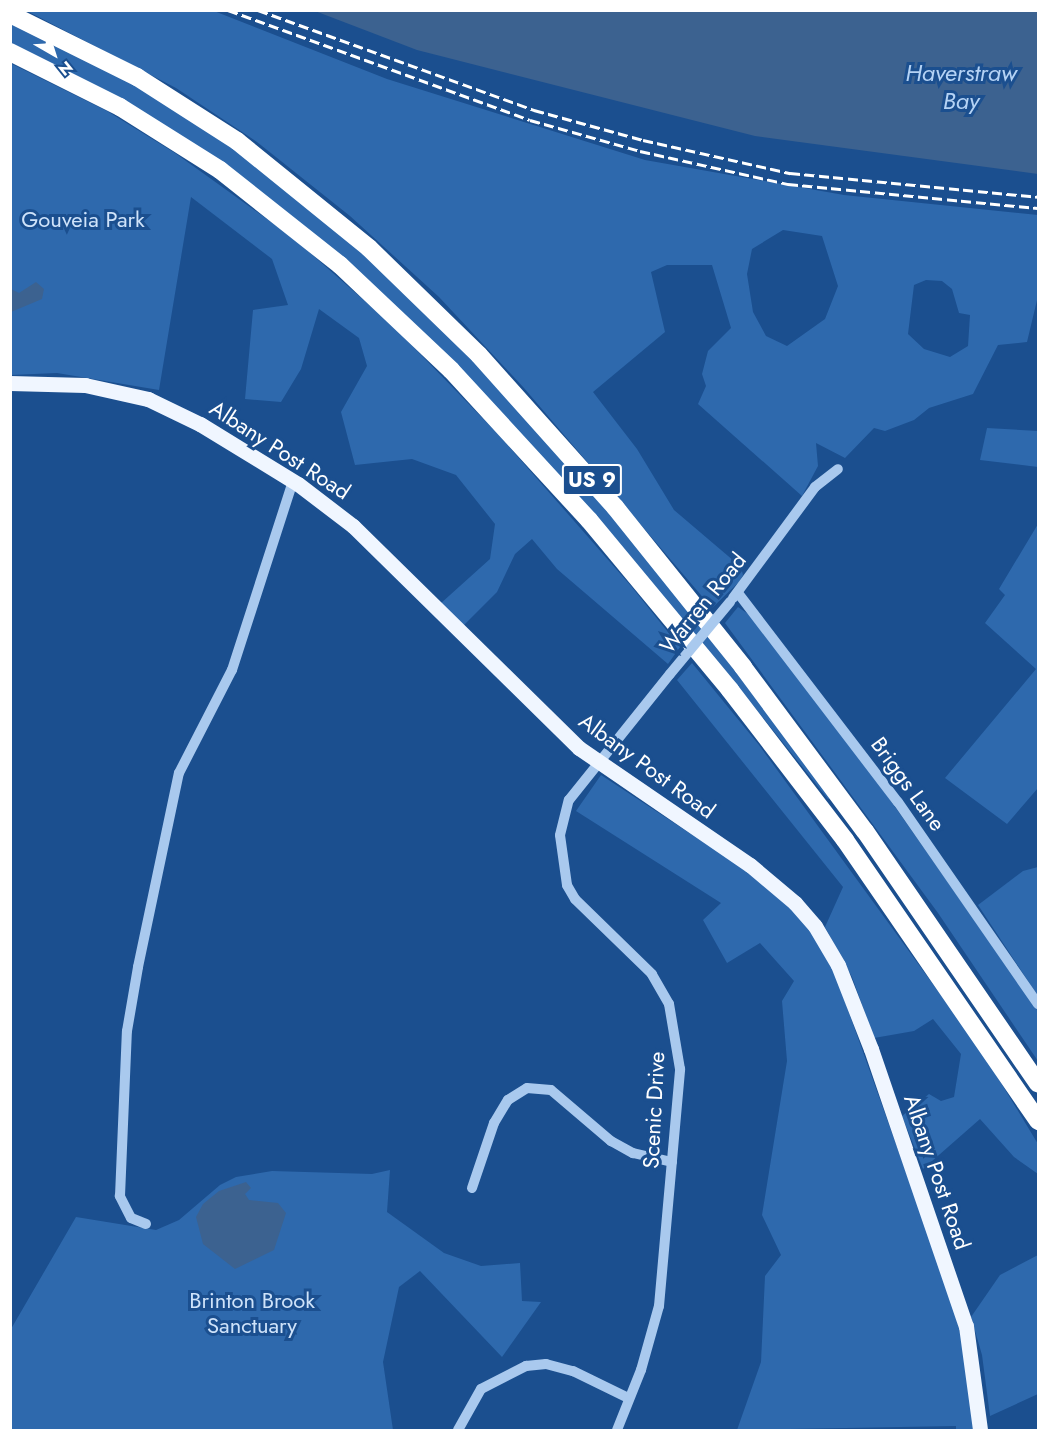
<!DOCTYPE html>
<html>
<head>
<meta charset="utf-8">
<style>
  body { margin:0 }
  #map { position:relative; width:1049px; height:1441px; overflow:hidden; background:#1b4f8f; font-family:Jost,sans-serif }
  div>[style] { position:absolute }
  .green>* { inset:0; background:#2e69ad }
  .water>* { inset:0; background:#3c6290 }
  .minor>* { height:10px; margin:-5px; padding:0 5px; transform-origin:5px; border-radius:5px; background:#a9c9ee }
  .major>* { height:15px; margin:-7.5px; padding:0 7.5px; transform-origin:7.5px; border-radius:7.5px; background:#f0f6ff }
  .highway>* { height:18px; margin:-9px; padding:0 9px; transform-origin:9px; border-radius:9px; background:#fff }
  .rail>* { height:3px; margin-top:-1.5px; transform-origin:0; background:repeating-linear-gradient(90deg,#fff 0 10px,transparent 0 14.5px) }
  .minor-bridge>* { height:10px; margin:-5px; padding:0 5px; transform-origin:5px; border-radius:5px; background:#a9c9ee }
  span { translate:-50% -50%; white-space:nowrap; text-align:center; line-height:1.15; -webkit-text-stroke:6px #1b4f8f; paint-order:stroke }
  .shield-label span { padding:2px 4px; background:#1b4f8f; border:2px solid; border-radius:4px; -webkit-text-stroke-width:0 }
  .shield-label { font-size:21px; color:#fff; font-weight:700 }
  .park-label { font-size:22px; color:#cfe3fa }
  .street-label { font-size:22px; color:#fff }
  .water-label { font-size:24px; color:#b5d3f5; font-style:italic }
  .frame { position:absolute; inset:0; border:12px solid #fff; pointer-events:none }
  .north { position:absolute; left:24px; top:24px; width:60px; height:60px; -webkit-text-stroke:4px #1b4f8f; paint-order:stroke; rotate:141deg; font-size:16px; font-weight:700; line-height:24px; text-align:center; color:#fff }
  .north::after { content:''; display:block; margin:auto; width:21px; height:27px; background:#fff; clip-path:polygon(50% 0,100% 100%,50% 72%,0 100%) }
</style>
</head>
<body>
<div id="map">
  <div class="green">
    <i style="clip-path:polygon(evenodd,27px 11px,214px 11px,387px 79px,645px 160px,844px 195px,1038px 215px,1038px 296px,1027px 342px,998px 345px,973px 394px,929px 408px,914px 420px,885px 431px,874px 428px,845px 458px,816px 443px,818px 466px,802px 496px,698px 404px,706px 386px,702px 374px,708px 351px,731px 328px,712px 265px,667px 265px,651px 272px,665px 332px,593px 392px,637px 449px,674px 510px,741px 567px,743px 575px,739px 582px,712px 608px,524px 388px,439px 297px,350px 216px,257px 142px,176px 88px,27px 11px,783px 230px,822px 236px,838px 286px,825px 319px,787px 346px,766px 336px,753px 312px,747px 274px,752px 249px,783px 230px,27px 11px,926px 280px,942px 281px,952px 289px,959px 313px,970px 315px,968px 346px,950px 357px,924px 349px,908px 334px,914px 285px,926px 280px)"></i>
    <i style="clip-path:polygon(11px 20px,98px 62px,251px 159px,319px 212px,429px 312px,613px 513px,832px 797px,828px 799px,724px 669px,307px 228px,11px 45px)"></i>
    <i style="clip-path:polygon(10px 63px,107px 111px,175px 153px,292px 237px,391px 324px,497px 433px,631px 586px,680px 647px,668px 664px,557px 569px,532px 539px,515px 554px,497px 592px,462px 627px,440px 604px,490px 559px,495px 524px,456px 475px,412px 459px,355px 465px,341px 412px,367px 366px,359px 338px,319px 309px,301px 369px,281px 402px,245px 399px,253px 310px,288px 305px,272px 259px,191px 197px,159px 390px,57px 373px,11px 375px)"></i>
    <i style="clip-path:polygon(987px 428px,1038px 431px,1038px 467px,980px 460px)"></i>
    <i style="clip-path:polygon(1038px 524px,1038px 788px,1007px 824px,945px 778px,1036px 669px,985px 623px,1005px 595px,999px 589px)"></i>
    <i style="clip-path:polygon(738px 607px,751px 616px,872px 774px,1038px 1011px,1038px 1061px,938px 913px,725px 623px)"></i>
    <i style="clip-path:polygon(692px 663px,759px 745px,983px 1053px,1038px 1144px,1038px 1174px,1014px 1157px,980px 1119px,923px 1169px,902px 1116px,929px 1094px,941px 1101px,954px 1097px,961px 1054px,933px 1019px,914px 1031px,874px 1038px,852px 977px,825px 927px,843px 887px,677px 680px)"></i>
    <i style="clip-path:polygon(601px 775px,735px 863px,787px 902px,811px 931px,833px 968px,952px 1301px,967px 1360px,974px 1430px,956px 1430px,956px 1426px,737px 1430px,761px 1362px,765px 1276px,781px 1255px,762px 1215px,787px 1061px,782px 1001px,794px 981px,760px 943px,727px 963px,703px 920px,721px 903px,576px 811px)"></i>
    <i style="clip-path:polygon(1038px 867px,1038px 996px,978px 905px,1023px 871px)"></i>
    <i style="clip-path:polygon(390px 1170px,387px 1212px,444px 1253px,481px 1266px,520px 1263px,522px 1301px,541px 1302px,502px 1357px,420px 1271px,399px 1287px,383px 1362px,393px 1430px,11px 1430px,11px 1329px,76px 1217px,156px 1230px,179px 1220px,220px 1185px,236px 1177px,272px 1171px,372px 1174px)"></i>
    <i style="clip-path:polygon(1038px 1255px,1038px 1394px,990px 1416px,982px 1355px,971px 1317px,1000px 1275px)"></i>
  </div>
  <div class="water">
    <i style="clip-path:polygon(315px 11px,1038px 11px,1038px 174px,755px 136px,417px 50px)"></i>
    <i style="clip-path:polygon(36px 282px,44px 289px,42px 299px,11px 312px,11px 289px,19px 293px)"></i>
    <i style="clip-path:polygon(246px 1182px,251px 1188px,245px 1194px,249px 1200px,278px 1203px,286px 1213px,274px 1250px,235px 1269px,203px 1244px,196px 1217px,203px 1204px,219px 1191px)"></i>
  </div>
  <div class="minor">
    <i style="left:738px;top:593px;width:263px;rotate:52.6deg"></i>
    <i style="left:898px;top:802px;width:246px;rotate:55.3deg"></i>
    <i style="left:733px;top:598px;width:138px;rotate:-53.5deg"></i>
    <i style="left:815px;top:487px;width:29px;rotate:-38deg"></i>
    <i style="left:472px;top:1188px;width:69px;rotate:-71.3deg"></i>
    <i style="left:494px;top:1123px;width:27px;rotate:-59deg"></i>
    <i style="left:508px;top:1100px;width:22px;rotate:-32deg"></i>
    <i style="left:527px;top:1088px;width:24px;rotate:5deg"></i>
    <i style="left:551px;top:1090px;width:79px;rotate:40.4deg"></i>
    <i style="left:611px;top:1141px;width:25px;rotate:29deg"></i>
    <i style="left:633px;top:1153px;width:40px;rotate:13deg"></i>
    <i style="left:146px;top:1224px;width:16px;rotate:-158deg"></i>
    <i style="left:131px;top:1218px;width:25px;rotate:-117deg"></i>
    <i style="left:120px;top:1196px;width:165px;rotate:-87.6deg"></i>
    <i style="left:127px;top:1031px;width:65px;rotate:-80.2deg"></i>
    <i style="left:138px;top:967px;width:198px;rotate:-78.1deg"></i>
    <i style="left:179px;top:773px;width:116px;rotate:-62.8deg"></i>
    <i style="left:232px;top:670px;width:199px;rotate:-72.1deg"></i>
    <i style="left:458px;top:1430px;width:47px;rotate:-60.7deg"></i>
    <i style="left:481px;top:1389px;width:51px;rotate:-27.1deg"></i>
    <i style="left:526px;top:1366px;width:20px;rotate:-6deg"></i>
    <i style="left:546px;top:1364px;width:28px;rotate:15deg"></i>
    <i style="left:573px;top:1371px;width:61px;rotate:26.1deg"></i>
    <i style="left:617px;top:1430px;width:65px;rotate:-68.2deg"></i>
    <i style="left:641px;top:1370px;width:66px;rotate:-74.3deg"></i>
    <i style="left:659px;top:1306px;width:238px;rotate:-84.9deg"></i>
    <i style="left:680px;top:1069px;width:66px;rotate:-99.6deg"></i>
    <i style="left:669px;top:1004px;width:34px;rotate:-120deg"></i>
    <i style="left:652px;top:974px;width:107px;rotate:-135.8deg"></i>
    <i style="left:575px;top:899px;width:16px;rotate:-120deg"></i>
    <i style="left:567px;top:885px;width:50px;rotate:-98deg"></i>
    <i style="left:560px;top:835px;width:36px;rotate:-76deg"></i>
    <i style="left:569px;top:800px;width:161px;rotate:-51.3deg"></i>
  </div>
  <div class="major">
    <i style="left:10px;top:383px;width:75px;rotate:1.5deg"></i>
    <i style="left:85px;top:385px;width:65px;rotate:12.5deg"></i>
    <i style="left:148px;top:399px;width:58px;rotate:25.7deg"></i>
    <i style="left:200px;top:424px;width:115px;rotate:31.5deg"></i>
    <i style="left:298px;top:484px;width:69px;rotate:37.4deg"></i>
    <i style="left:353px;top:526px;width:317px;rotate:44.5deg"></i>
    <i style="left:579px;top:748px;width:207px;rotate:34.4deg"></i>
    <i style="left:750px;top:865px;width:59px;rotate:40.2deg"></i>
    <i style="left:795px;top:903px;width:30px;rotate:49deg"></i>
    <i style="left:815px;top:926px;width:45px;rotate:59.5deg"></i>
    <i style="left:838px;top:965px;width:90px;rotate:68.6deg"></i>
    <i style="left:871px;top:1049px;width:293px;rotate:71.1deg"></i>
    <i style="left:966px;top:1326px;width:105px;rotate:82.3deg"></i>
  </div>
  <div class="highway">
    <i style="left:10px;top:14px;width:142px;rotate:26.4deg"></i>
    <i style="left:137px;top:77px;width:119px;rotate:32.6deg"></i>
    <i style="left:237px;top:141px;width:170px;rotate:39deg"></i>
    <i style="left:369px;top:248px;width:153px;rotate:44.2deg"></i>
    <i style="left:479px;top:355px;width:204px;rotate:48.2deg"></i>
    <i style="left:615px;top:507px;width:205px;rotate:51.3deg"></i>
    <i style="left:743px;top:667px;width:204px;rotate:53.4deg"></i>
    <i style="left:865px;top:831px;width:306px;rotate:55.6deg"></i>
    <i style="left:10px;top:52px;width:123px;rotate:26.6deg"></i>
    <i style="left:120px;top:107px;width:118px;rotate:32.2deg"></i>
    <i style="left:220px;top:170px;width:153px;rotate:38.4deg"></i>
    <i style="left:340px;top:265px;width:153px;rotate:43.4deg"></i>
    <i style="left:451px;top:370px;width:204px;rotate:47.4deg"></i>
    <i style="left:589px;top:520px;width:221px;rotate:50.3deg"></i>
    <i style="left:730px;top:690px;width:189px;rotate:52.5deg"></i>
    <i style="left:845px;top:840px;width:341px;rotate:55.5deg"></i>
  </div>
  <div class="rail">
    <i style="left:228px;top:10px;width:321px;rotate:20deg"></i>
    <i style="left:530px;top:120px;width:114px;rotate:15.7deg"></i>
    <i style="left:640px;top:151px;width:152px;rotate:12.6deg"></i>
    <i style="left:788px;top:184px;width:251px;rotate:5.5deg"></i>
    <i style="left:258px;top:10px;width:294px;rotate:19.9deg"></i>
    <i style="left:534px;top:110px;width:113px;rotate:15.4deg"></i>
    <i style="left:643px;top:140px;width:151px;rotate:12.7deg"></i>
    <i style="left:790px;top:173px;width:249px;rotate:5.5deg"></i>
  </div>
  <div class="minor-bridge">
    <i style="left:670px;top:674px;width:94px;rotate:-50.2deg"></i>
  </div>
  <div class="shield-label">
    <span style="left:592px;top:480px">US 9</span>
  </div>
  <div class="park-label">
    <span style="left:83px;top:220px">Gouveia Park</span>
    <span style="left:252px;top:1313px">Brinton Brook<br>Sanctuary</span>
  </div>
  <div class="street-label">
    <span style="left:280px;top:450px;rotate:33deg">Albany Post Road</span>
    <span style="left:703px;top:603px;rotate:-51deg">Warren Road</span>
    <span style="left:647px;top:766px;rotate:36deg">Albany Post Road</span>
    <span style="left:908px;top:784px;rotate:54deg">Briggs Lane</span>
    <span style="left:654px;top:1110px;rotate:-87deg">Scenic Drive</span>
    <span style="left:937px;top:1172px;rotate:71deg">Albany Post Road</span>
  </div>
  <div class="water-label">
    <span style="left:961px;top:87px">Haverstraw<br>Bay</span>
  </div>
  <div class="frame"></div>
  <div class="north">N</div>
</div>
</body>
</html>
